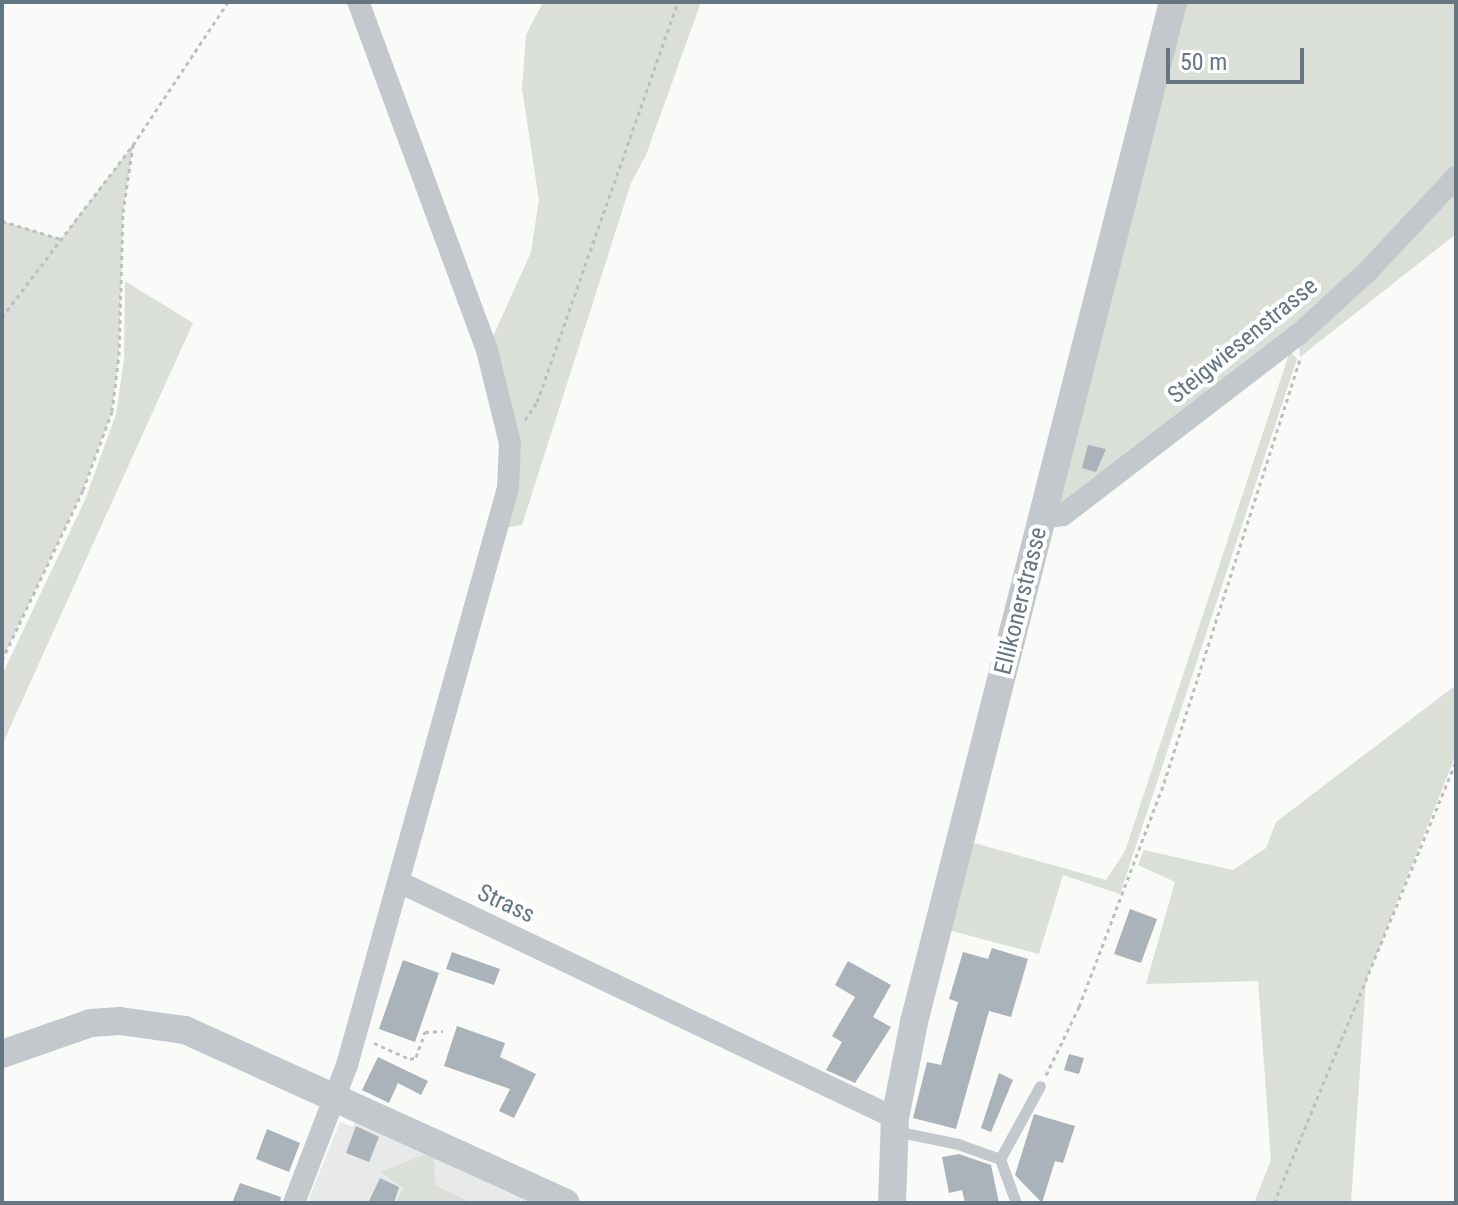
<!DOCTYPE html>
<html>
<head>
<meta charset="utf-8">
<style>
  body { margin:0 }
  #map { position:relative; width:1458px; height:1205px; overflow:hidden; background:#fafaf8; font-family:"Roboto Condensed",sans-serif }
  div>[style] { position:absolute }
  .built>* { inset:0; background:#e8e9e9 }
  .green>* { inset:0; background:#dadfd7 }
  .building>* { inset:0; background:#aab3b9 }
  .path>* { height:3px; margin-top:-1.5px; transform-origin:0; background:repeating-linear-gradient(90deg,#bbbfc2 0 4px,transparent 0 8px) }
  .service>* { height:11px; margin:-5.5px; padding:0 5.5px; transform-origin:5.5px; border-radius:5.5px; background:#c3c8cc }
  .minor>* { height:22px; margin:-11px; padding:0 11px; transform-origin:11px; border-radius:11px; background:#c3c8cc }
  .tertiary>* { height:28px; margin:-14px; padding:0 14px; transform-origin:14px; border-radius:14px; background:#c3c8cc }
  span { translate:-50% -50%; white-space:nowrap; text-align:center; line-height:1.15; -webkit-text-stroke:8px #fff; paint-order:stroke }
  .street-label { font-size:24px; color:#657683 }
  .frame { position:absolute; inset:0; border:4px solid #657683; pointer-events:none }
  .scale { position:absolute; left:1166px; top:48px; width:138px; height:36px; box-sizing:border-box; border:4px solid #657683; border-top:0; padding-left:10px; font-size:24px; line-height:28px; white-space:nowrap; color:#657683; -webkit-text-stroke:6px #fff; paint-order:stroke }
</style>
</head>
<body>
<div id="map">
  <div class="built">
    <i style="clip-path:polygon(356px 1121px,536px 1203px,307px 1203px,340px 1122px,353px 1127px)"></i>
  </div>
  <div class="green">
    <i style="clip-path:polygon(543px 2px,701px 2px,646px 155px,631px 183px,522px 525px,496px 529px,508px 488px,487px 350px,531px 252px,539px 200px,522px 89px,526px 35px)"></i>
    <i style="clip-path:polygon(1173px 2px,1456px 2px,1456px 234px,1300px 357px,1298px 336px,1042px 518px)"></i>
    <i style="clip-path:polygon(133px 145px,123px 212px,119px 355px,112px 411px,83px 490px,2px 660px,2px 221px,61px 239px)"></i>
    <i style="clip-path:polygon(125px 281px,193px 323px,2px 745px,2px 675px,85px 500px,116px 414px,124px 359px)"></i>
    <i style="clip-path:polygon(1290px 351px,1297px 359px,1120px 894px,1063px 875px,1039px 954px,948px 930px,971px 842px,1106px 880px,1125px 851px)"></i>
    <i style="clip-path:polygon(1456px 685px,1456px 754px,1366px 981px,1351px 1203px,1254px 1203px,1271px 1160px,1258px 981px,1146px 984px,1175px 882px,1138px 865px,1144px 850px,1233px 870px,1266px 848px,1276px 822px)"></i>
    <i style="clip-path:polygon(427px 1154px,434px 1157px,435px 1185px,472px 1203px,396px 1203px,403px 1188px,380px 1172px)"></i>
  </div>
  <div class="building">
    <i style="clip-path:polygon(1088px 445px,1106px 449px,1096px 472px,1082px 468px)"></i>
    <i style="clip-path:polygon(1130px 909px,1157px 919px,1141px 963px,1114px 954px)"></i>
    <i style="clip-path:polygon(992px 948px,1028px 959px,1011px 1017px,989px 1011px,956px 1129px,913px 1118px,927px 1062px,941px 1065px,958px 1002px,949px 999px,963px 952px,988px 959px)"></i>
    <i style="clip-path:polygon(452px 952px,500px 969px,494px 985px,446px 969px)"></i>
    <i style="clip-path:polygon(403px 960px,439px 973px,415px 1042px,379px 1029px)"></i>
    <i style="clip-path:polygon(848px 961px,891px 985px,873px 1017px,891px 1027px,855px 1083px,826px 1070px,842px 1042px,832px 1036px,855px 997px,835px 985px)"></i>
    <i style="clip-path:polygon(457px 1026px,505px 1043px,500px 1057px,536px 1074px,514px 1118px,499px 1111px,510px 1089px,444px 1066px)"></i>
    <i style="clip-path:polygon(1069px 1054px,1084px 1058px,1079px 1074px,1064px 1070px)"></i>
    <i style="clip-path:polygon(378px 1057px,428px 1081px,421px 1095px,398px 1083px,389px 1103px,362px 1090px)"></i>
    <i style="clip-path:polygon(999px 1073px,1013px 1080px,991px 1132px,981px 1128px)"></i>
    <i style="clip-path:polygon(1034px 1114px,1075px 1126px,1063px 1163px,1055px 1161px,1042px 1203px,1015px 1175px)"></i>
    <i style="clip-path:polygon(356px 1126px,379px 1137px,369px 1162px,346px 1153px)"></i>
    <i style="clip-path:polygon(267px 1129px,300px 1143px,289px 1172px,256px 1159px)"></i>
    <i style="clip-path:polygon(959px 1154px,991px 1165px,999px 1203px,965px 1203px,962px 1190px,949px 1193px,942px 1157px)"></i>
    <i style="clip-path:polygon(380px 1178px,399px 1187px,394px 1203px,368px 1203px)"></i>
    <i style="clip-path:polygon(240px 1183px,281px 1197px,280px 1203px,232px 1203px)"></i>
  </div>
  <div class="path">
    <i style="left:2px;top:221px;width:62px;rotate:17deg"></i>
    <i style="left:2px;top:317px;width:216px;rotate:-52.7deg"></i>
    <i style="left:133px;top:145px;width:172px;rotate:-56.4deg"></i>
    <i style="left:525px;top:420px;width:22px;rotate:-56deg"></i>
    <i style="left:537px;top:402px;width:424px;rotate:-70.6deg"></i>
    <i style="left:2px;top:660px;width:188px;rotate:-64.5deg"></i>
    <i style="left:83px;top:490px;width:84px;rotate:-69.8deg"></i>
    <i style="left:112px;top:411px;width:56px;rotate:-82.9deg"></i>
    <i style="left:119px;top:355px;width:143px;rotate:-88.4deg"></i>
    <i style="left:123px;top:212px;width:68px;rotate:-81.5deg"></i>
    <i style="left:374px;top:1043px;width:39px;rotate:24deg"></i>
    <i style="left:410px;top:1059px;width:6px;rotate:-18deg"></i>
    <i style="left:416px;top:1057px;width:27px;rotate:-70deg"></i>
    <i style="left:425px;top:1032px;width:18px;rotate:-3deg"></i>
    <i style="left:1046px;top:1075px;width:76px;rotate:-64.1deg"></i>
    <i style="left:1079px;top:1007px;width:240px;rotate:-69.2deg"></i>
    <i style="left:1164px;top:783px;width:445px;rotate:-72.2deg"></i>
    <i style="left:1274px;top:1203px;width:477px;rotate:-67.6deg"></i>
  </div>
  <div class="service">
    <i style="left:895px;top:1131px;width:64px;rotate:11.7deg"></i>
    <i style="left:958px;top:1144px;width:45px;rotate:19.7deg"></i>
    <i style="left:1000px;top:1159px;width:47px;rotate:70deg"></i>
    <i style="left:1000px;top:1159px;width:83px;rotate:-61.3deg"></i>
  </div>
  <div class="minor">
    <i style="left:1042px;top:518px;width:21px;rotate:-8deg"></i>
    <i style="left:1063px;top:515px;width:296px;rotate:-37.5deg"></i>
    <i style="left:1298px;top:335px;width:95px;rotate:-42.4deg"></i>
    <i style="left:1368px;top:271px;width:129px;rotate:-46.9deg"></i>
    <i style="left:399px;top:882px;width:549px;rotate:25.45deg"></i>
    <i style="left:294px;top:1203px;width:148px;rotate:-69deg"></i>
    <i style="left:347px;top:1065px;width:599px;rotate:-74.41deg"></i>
    <i style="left:508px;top:488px;width:45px;rotate:-87.5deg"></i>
    <i style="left:510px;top:443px;width:96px;rotate:-103.9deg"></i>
    <i style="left:487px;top:350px;width:371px;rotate:-110.3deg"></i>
  </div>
  <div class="tertiary">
    <i style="left:2px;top:1054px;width:94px;rotate:-19.2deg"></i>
    <i style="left:91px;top:1023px;width:29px;rotate:-4deg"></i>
    <i style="left:120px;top:1021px;width:66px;rotate:7.9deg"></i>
    <i style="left:185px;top:1030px;width:418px;rotate:24.4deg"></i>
    <i style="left:892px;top:1203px;width:85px;rotate:-88deg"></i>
    <i style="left:895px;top:1118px;width:98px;rotate:-78.8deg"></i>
    <i style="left:914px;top:1022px;width:1052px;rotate:-75.75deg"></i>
  </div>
  <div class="street-label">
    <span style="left:1243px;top:341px;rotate:-39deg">Steigwiesenstrasse</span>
    <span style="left:1021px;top:601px;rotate:-76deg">Ellikonerstrasse</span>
    <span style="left:506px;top:904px;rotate:25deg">Strass</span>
  </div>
  <div class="frame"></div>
  <div class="scale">50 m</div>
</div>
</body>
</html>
